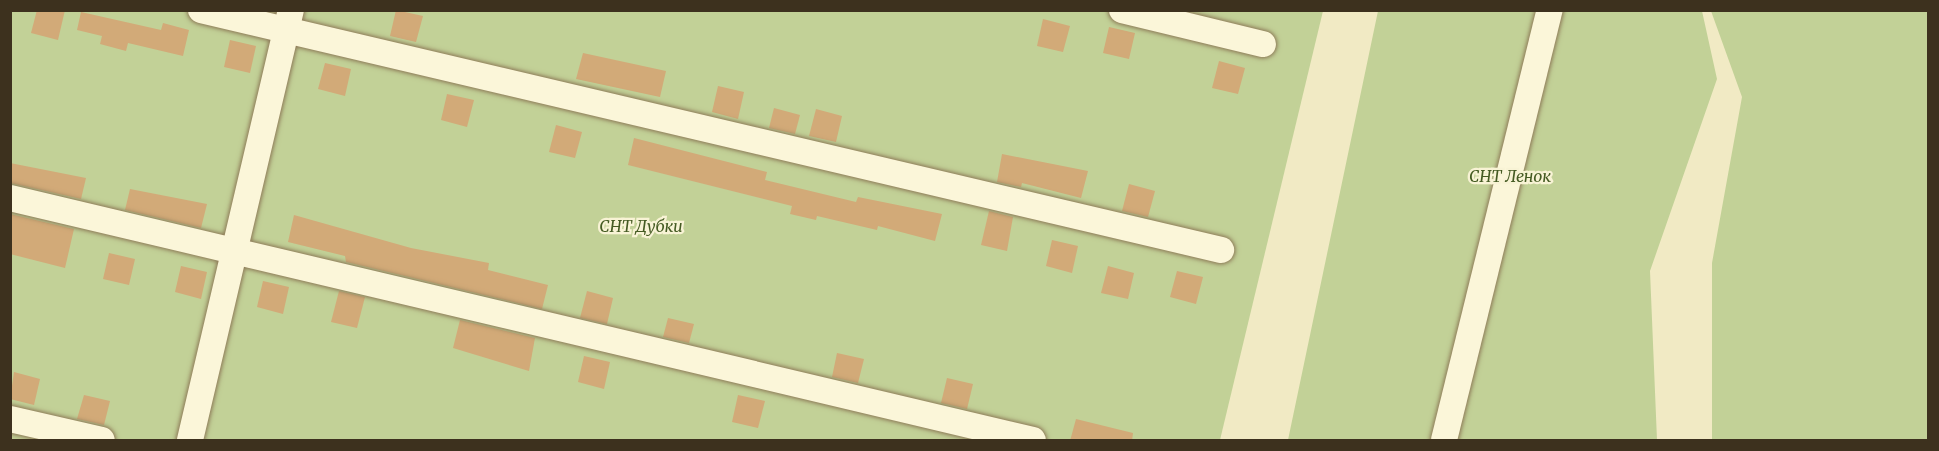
<!DOCTYPE html>
<html>
<head>
<meta charset="utf-8">
<style>
  body { margin:0 }
  #map { position:relative; width:1939px; height:451px; overflow:hidden; background:#f1eac4; font-family:Merriweather,serif }
  div>[style] { position:absolute }
  .green>* { inset:0; background:#c2d197 }
  .building>* { inset:0; background:#d2aa78 }
  .roads { filter:drop-shadow(0 0 2px #8e7c59) drop-shadow(0 0 2px #8e7c59) }
  .minor>* { height:26px; margin:-13px; padding:0 13px; transform-origin:13px; border-radius:13px; background:#fbf6d9 }
  span { translate:-50% -50%; white-space:nowrap; text-align:center; line-height:1.15; -webkit-text-stroke:4.5px #f8f3d5; paint-order:stroke }
  .park-label { font-size:16px; color:#455b23; font-style:italic }
  .frame { position:absolute; inset:0; border:12px solid #3d311e; pointer-events:none }
</style>
</head>
<body>
<div id="map">
  <div class="green">
    <i style="clip-path:polygon(10px 11px,1323px 11px,1220px 440px,11px 440px)"></i>
    <i style="clip-path:polygon(1378px 11px,1702px 11px,1717px 79px,1650px 271px,1657px 440px,1288px 440px)"></i>
    <i style="clip-path:polygon(1711px 11px,1928px 11px,1928px 440px,1712px 440px,1712px 263px,1742px 97px)"></i>
  </div>
  <div class="building">
    <i style="clip-path:polygon(37px 10px,65px 10px,58px 40px,31px 33px)"></i>
    <i style="clip-path:polygon(396px 10px,423px 16px,416px 42px,390px 36px)"></i>
    <i style="clip-path:polygon(81px 12px,161px 30px,163px 23px,189px 30px,183px 56px,128px 43px,126px 51px,100px 44px,102px 36px,77px 30px)"></i>
    <i style="clip-path:polygon(1043px 19px,1070px 26px,1063px 52px,1037px 46px)"></i>
    <i style="clip-path:polygon(1109px 27px,1135px 33px,1129px 59px,1103px 53px)"></i>
    <i style="clip-path:polygon(230px 40px,256px 46px,250px 73px,224px 67px)"></i>
    <i style="clip-path:polygon(583px 53px,666px 71px,660px 97px,576px 79px)"></i>
    <i style="clip-path:polygon(1219px 61px,1245px 68px,1238px 94px,1212px 88px)"></i>
    <i style="clip-path:polygon(325px 63px,351px 69px,345px 96px,318px 89px)"></i>
    <i style="clip-path:polygon(718px 86px,744px 92px,738px 119px,712px 112px)"></i>
    <i style="clip-path:polygon(447px 94px,474px 100px,467px 127px,441px 120px)"></i>
    <i style="clip-path:polygon(774px 108px,800px 115px,795px 134px,769px 128px)"></i>
    <i style="clip-path:polygon(816px 109px,842px 116px,836px 142px,809px 136px)"></i>
    <i style="clip-path:polygon(556px 125px,582px 132px,575px 158px,549px 152px)"></i>
    <i style="clip-path:polygon(634px 138px,767px 172px,765px 180px,856px 202px,858px 197px,942px 214px,935px 241px,878px 226px,877px 230px,817px 216px,816px 220px,790px 214px,792px 206px,628px 165px)"></i>
    <i style="clip-path:polygon(1002px 154px,1088px 171px,1081px 198px,1022px 183px,1021px 187px,997px 182px)"></i>
    <i style="clip-path:polygon(10px 163px,86px 178px,81px 199px,10px 183px)"></i>
    <i style="clip-path:polygon(1129px 184px,1155px 191px,1148px 217px,1122px 211px)"></i>
    <i style="clip-path:polygon(130px 189px,207px 204px,201px 228px,125px 210px)"></i>
    <i style="clip-path:polygon(989px 211px,1013px 217px,1007px 251px,981px 245px)"></i>
    <i style="clip-path:polygon(10px 214px,74px 229px,65px 268px,10px 254px)"></i>
    <i style="clip-path:polygon(294px 215px,411px 248px,489px 263px,488px 270px,548px 285px,542px 309px,346px 262px,345px 256px,288px 242px)"></i>
    <i style="clip-path:polygon(1052px 240px,1078px 246px,1072px 273px,1046px 266px)"></i>
    <i style="clip-path:polygon(109px 253px,135px 259px,129px 285px,103px 279px)"></i>
    <i style="clip-path:polygon(181px 266px,207px 272px,201px 299px,175px 292px)"></i>
    <i style="clip-path:polygon(1108px 266px,1134px 273px,1128px 299px,1101px 293px)"></i>
    <i style="clip-path:polygon(1177px 271px,1203px 277px,1196px 304px,1170px 297px)"></i>
    <i style="clip-path:polygon(263px 281px,289px 287px,283px 314px,257px 307px)"></i>
    <i style="clip-path:polygon(339px 291px,365px 297px,357px 328px,331px 322px)"></i>
    <i style="clip-path:polygon(587px 291px,613px 298px,607px 324px,580px 318px)"></i>
    <i style="clip-path:polygon(668px 318px,694px 324px,689px 343px,663px 337px)"></i>
    <i style="clip-path:polygon(460px 320px,535px 338px,529px 371px,453px 348px)"></i>
    <i style="clip-path:polygon(837px 353px,864px 359px,858px 383px,832px 377px)"></i>
    <i style="clip-path:polygon(584px 356px,610px 362px,604px 389px,578px 382px)"></i>
    <i style="clip-path:polygon(14px 372px,40px 379px,34px 405px,10px 399px)"></i>
    <i style="clip-path:polygon(947px 378px,973px 384px,967px 409px,941px 403px)"></i>
    <i style="clip-path:polygon(84px 395px,110px 401px,104px 425px,77px 419px)"></i>
    <i style="clip-path:polygon(738px 395px,765px 401px,758px 428px,732px 422px)"></i>
    <i style="clip-path:polygon(1076px 419px,1133px 433px,1132px 441px,1070px 441px)"></i>
  </div>
  <div class="roads">
    <div class="minor">
      <i style="left:201px;top:10px;width:1048px;rotate:13.24deg"></i>
      <i style="left:1122px;top:10px;width:145px;rotate:13.6deg"></i>
      <i style="left:10px;top:198px;width:1051px;rotate:13.31deg"></i>
      <i style="left:10px;top:419px;width:94px;rotate:12.9deg"></i>
      <i style="left:190px;top:440px;width:442px;rotate:-76.8deg"></i>
      <i style="left:1444px;top:440px;width:443px;rotate:-76.2deg"></i>
    </div>
  </div>
  <div class="park-label">
    <span style="left:1510px;top:176px">СНТ Ленок</span>
    <span style="left:641px;top:226px">СНТ Дубки</span>
  </div>
  <div class="frame"></div>
</div>
</body>
</html>
